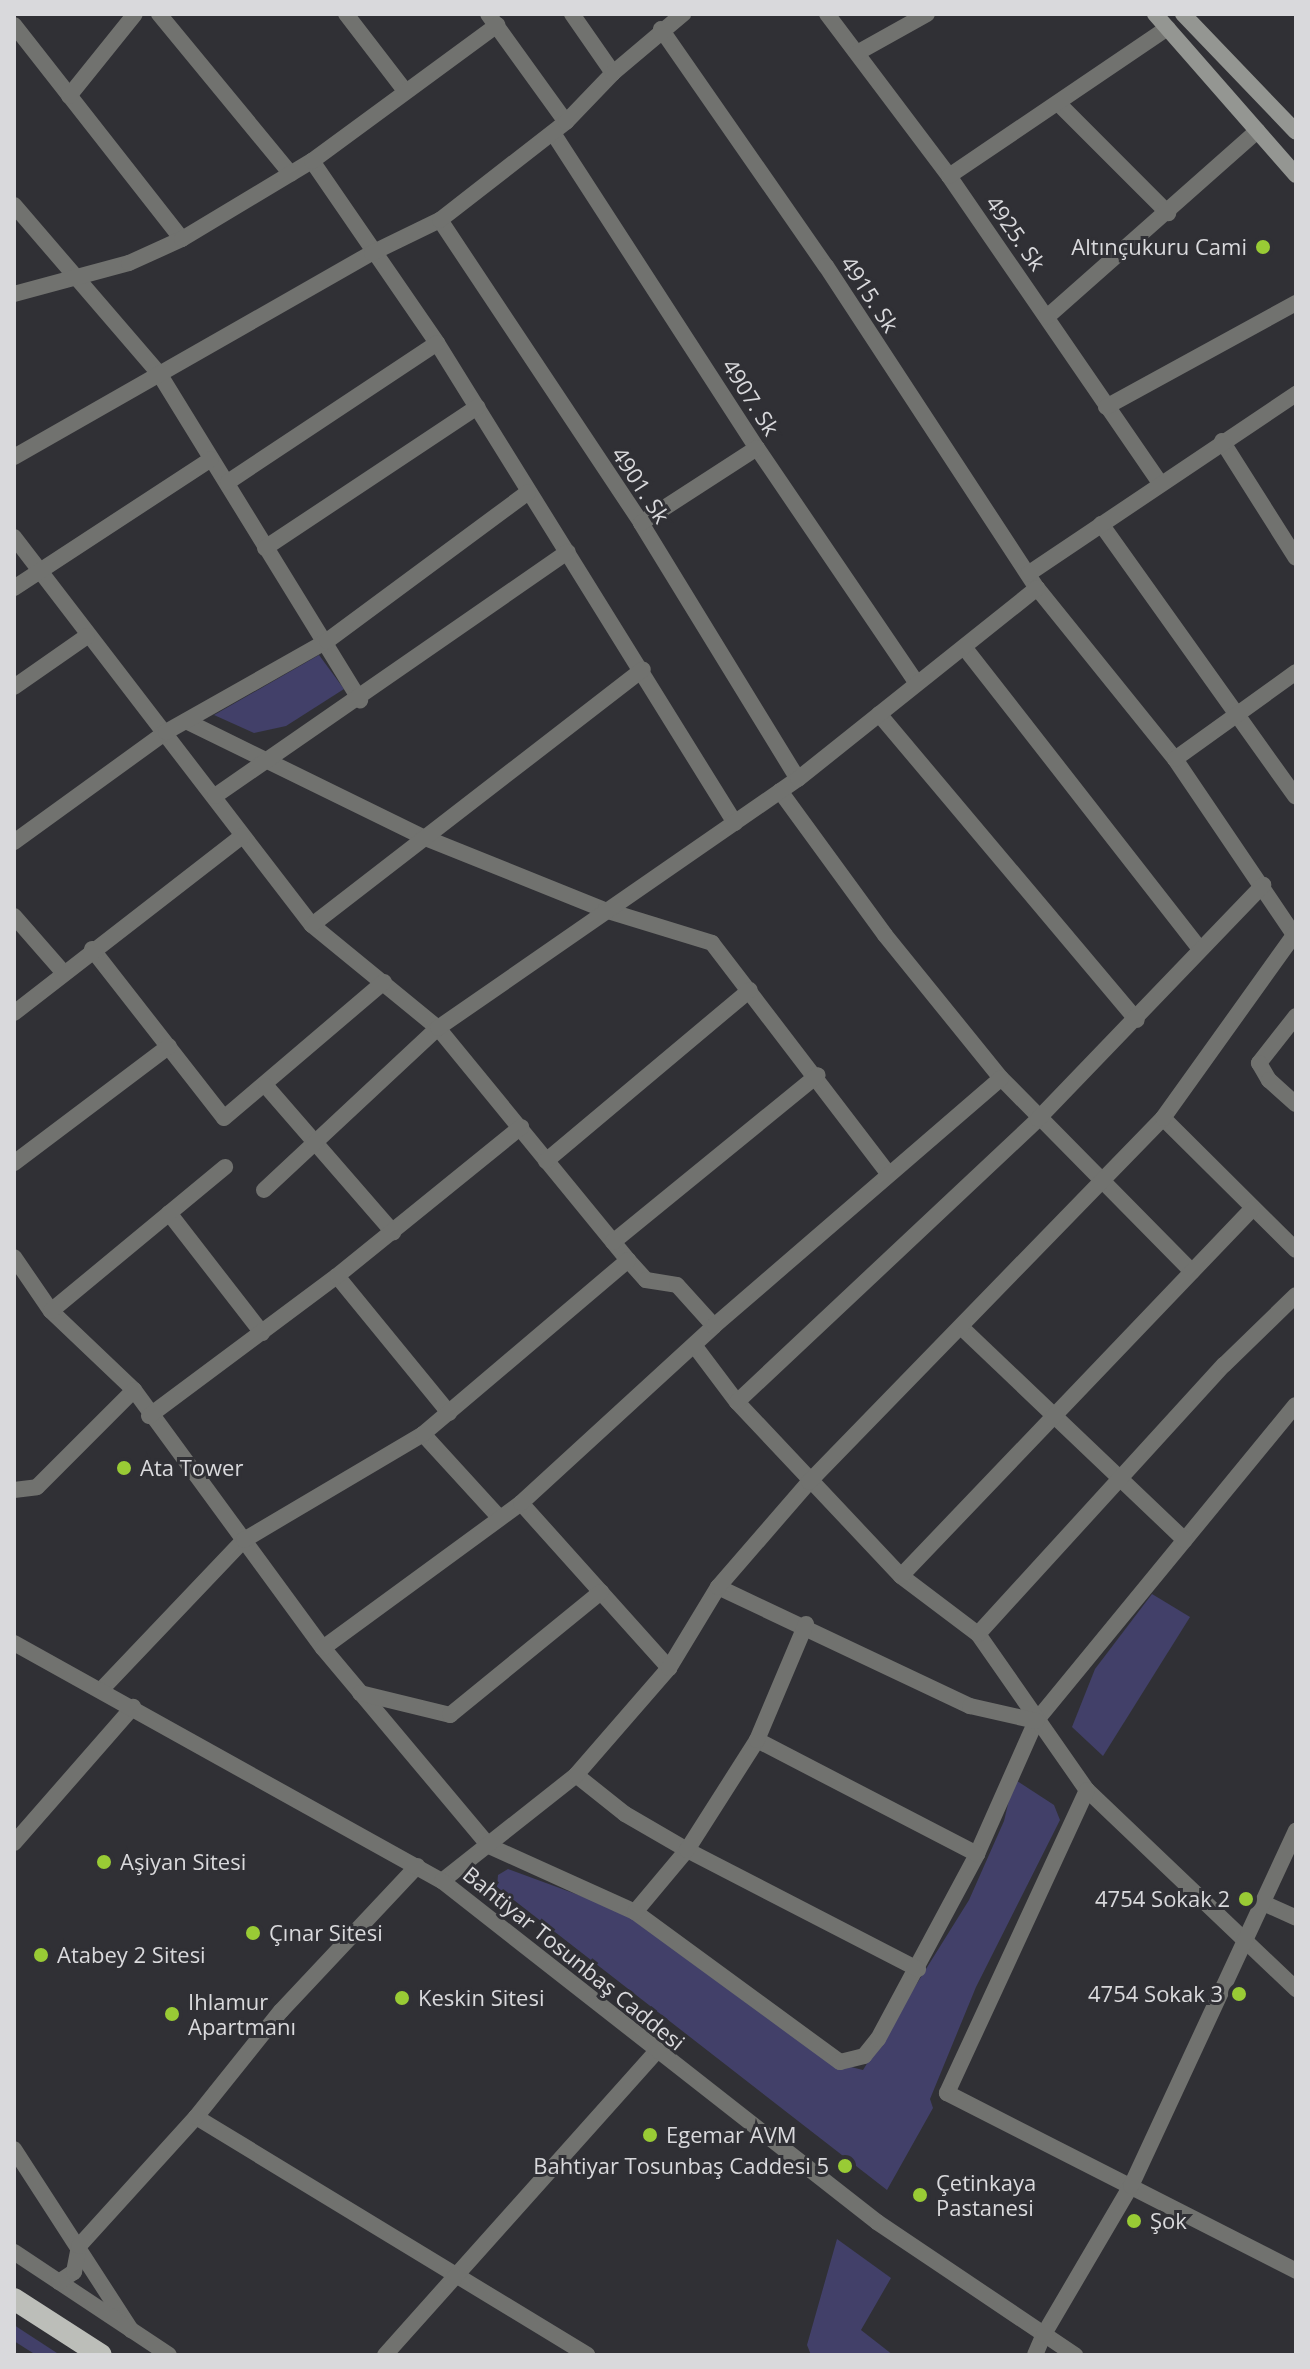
<!DOCTYPE html>
<html>
<head>
<meta charset="utf-8">
<style>
  body { margin:0 }
  #map { position:relative; width:1310px; height:2369px; overflow:hidden; background:#303035; font-family:"Open Sans",sans-serif }
  div>[style] { position:absolute }
  .green>* { inset:0; background:#424069 }
  .minor>* { height:16px; margin:-8px; padding:0 8px; transform-origin:8px; border-radius:8px; background:#71726f }
  .tertiary>* { height:16px; margin:-8px; padding:0 8px; transform-origin:8px; border-radius:8px; background:#71726f }
  .secondary>* { height:16px; margin:-8px; padding:0 8px; transform-origin:8px; border-radius:8px; background:#949692 }
  .trunk>* { height:22px; margin:-11px; padding:0 11px; transform-origin:11px; border-radius:11px; background:#bcbeb9 }
  .dots>* { width:22px; height:22px; translate:-50% -50%; box-sizing:border-box; border:4px solid #303035; border-radius:50% }
  span { translate:-50% -50%; white-space:nowrap; text-align:center; line-height:1.15; -webkit-text-stroke:6px #303035; paint-order:stroke }
  .street-label { font-size:22px; color:#d9d9dc }
  .poi-label { font-size:22px; color:#d9d9dc }
  .right { translate:-100% -50%; text-align:right }
  .left { translate:0 -50%; text-align:left }
  .frame { position:absolute; inset:0; border:16px solid #d9d9dc; pointer-events:none }
</style>
</head>
<body>
<div id="map">
  <div class="green">
    <i style="clip-path:polygon(319px 655px,344px 689px,286px 726px,254px 733px,214px 715px)"></i>
    <i style="clip-path:polygon(1152px 1594px,1190px 1617px,1103px 1756px,1072px 1727px,1095px 1669px)"></i>
    <i style="clip-path:polygon(1014px 1779px,1054px 1805px,1060px 1820px,976px 1987px,930px 2099px,933px 2108px,887px 2190px,497px 1887px,498px 1875px,508px 1869px,622px 1911px,851px 2067px,863px 2070px,969px 1900px,1004px 1821px)"></i>
    <i style="clip-path:polygon(837px 2239px,891px 2278px,861px 2330px,893px 2355px,811px 2355px,807px 2345px)"></i>
    <i style="clip-path:polygon(14px 2325px,60px 2355px,36px 2355px,14px 2341px)"></i>
  </div>
  <div class="minor">
    <i style="left:159px;top:14px;width:207px;rotate:50.5deg"></i>
    <i style="left:346px;top:14px;width:97px;rotate:52.5deg"></i>
    <i style="left:488px;top:14px;width:133px;rotate:54.2deg"></i>
    <i style="left:572px;top:14px;width:72px;rotate:55.2deg"></i>
    <i style="left:827px;top:14px;width:203px;rotate:53deg"></i>
    <i style="left:949px;top:176px;width:373px;rotate:55.5deg"></i>
    <i style="left:14px;top:25px;width:272px;rotate:51.9deg"></i>
    <i style="left:661px;top:29px;width:289px;rotate:55.2deg"></i>
    <i style="left:826px;top:266px;width:385px;rotate:56.8deg"></i>
    <i style="left:1037px;top:588px;width:220px;rotate:51.1deg"></i>
    <i style="left:1175px;top:759px;width:216px;rotate:55.9deg"></i>
    <i style="left:857px;top:53px;width:80px;rotate:-29.1deg"></i>
    <i style="left:69px;top:96px;width:105px;rotate:-51.2deg"></i>
    <i style="left:1058px;top:103px;width:156px;rotate:45deg"></i>
    <i style="left:553px;top:133px;width:375px;rotate:57.1deg"></i>
    <i style="left:757px;top:448px;width:284px;rotate:55.8deg"></i>
    <i style="left:312px;top:161px;width:221px;rotate:55.5deg"></i>
    <i style="left:437px;top:343px;width:565px;rotate:58.17deg"></i>
    <i style="left:949px;top:176px;width:264px;rotate:-34.1deg"></i>
    <i style="left:14px;top:205px;width:224px;rotate:49.3deg"></i>
    <i style="left:160px;top:375px;width:382px;rotate:58.4deg"></i>
    <i style="left:440px;top:220px;width:364px;rotate:56.4deg"></i>
    <i style="left:641px;top:523px;width:300px;rotate:58.5deg"></i>
    <i style="left:14px;top:294px;width:119px;rotate:-15.1deg"></i>
    <i style="left:129px;top:263px;width:58px;rotate:-24.4deg"></i>
    <i style="left:182px;top:239px;width:152px;rotate:-31deg"></i>
    <i style="left:312px;top:161px;width:230px;rotate:-36.3deg"></i>
    <i style="left:1047px;top:317px;width:281px;rotate:-41.5deg"></i>
    <i style="left:1106px;top:407px;width:217px;rotate:-28.7deg"></i>
    <i style="left:1222px;top:441px;width:138px;rotate:57.7deg"></i>
    <i style="left:228px;top:482px;width:251px;rotate:-33.6deg"></i>
    <i style="left:641px;top:523px;width:138px;rotate:-32.9deg"></i>
    <i style="left:1101px;top:524px;width:335px;rotate:54.5deg"></i>
    <i style="left:14px;top:537px;width:489px;rotate:52.5deg"></i>
    <i style="left:312px;top:925px;width:163px;rotate:39.3deg"></i>
    <i style="left:438px;top:1028px;width:300px;rotate:50.7deg"></i>
    <i style="left:628px;top:1260px;width:27px;rotate:48deg"></i>
    <i style="left:646px;top:1280px;width:31px;rotate:9deg"></i>
    <i style="left:677px;top:1285px;width:55px;rotate:47.9deg"></i>
    <i style="left:265px;top:548px;width:255px;rotate:-33.6deg"></i>
    <i style="left:1028px;top:574px;width:323px;rotate:-33.9deg"></i>
    <i style="left:14px;top:588px;width:235px;rotate:-33.2deg"></i>
    <i style="left:964px;top:647px;width:383px;rotate:52deg"></i>
    <i style="left:14px;top:687px;width:89px;rotate:-34.9deg"></i>
    <i style="left:879px;top:714px;width:400px;rotate:49.9deg"></i>
    <i style="left:186px;top:721px;width:264px;rotate:26.1deg"></i>
    <i style="left:423px;top:837px;width:196px;rotate:21.9deg"></i>
    <i style="left:605px;top:910px;width:112px;rotate:17.1deg"></i>
    <i style="left:712px;top:943px;width:290px;rotate:52.6deg"></i>
    <i style="left:1175px;top:759px;width:149px;rotate:-35.7deg"></i>
    <i style="left:780px;top:791px;width:178px;rotate:53.9deg"></i>
    <i style="left:885px;top:935px;width:184px;rotate:51deg"></i>
    <i style="left:1001px;top:1078px;width:272px;rotate:45.4deg"></i>
    <i style="left:215px;top:796px;width:429px;rotate:-34.7deg"></i>
    <i style="left:14px;top:842px;width:188px;rotate:-35.9deg"></i>
    <i style="left:166px;top:732px;width:185px;rotate:-29.5deg"></i>
    <i style="left:327px;top:641px;width:250px;rotate:-36.5deg"></i>
    <i style="left:14px;top:916px;width:74px;rotate:48.8deg"></i>
    <i style="left:312px;top:925px;width:418px;rotate:-37.7deg"></i>
    <i style="left:92px;top:949px;width:214px;rotate:52deg"></i>
    <i style="left:224px;top:1118px;width:210px;rotate:-40.4deg"></i>
    <i style="left:14px;top:1013px;width:289px;rotate:-37.8deg"></i>
    <i style="left:1296px;top:1016px;width:60px;rotate:128.2deg"></i>
    <i style="left:1259px;top:1063px;width:20px;rotate:60deg"></i>
    <i style="left:1269px;top:1080px;width:36px;rotate:42deg"></i>
    <i style="left:266px;top:1086px;width:194px;rotate:49deg"></i>
    <i style="left:1163px;top:1118px;width:187px;rotate:44.8deg"></i>
    <i style="left:546px;top:1161px;width:266px;rotate:-40deg"></i>
    <i style="left:14px;top:1163px;width:194px;rotate:-37deg"></i>
    <i style="left:264px;top:1190px;width:238px;rotate:-43deg"></i>
    <i style="left:438px;top:1028px;width:438px;rotate:-34.7deg"></i>
    <i style="left:798px;top:779px;width:306px;rotate:-38.6deg"></i>
    <i style="left:169px;top:1213px;width:152px;rotate:52.2deg"></i>
    <i style="left:613px;top:1242px;width:264px;rotate:-39.2deg"></i>
    <i style="left:14px;top:1257px;width:65px;rotate:55.6deg"></i>
    <i style="left:51px;top:1311px;width:115px;rotate:43.6deg"></i>
    <i style="left:134px;top:1390px;width:320px;rotate:53.8deg"></i>
    <i style="left:323px;top:1648px;width:258px;rotate:50deg"></i>
    <i style="left:489px;top:1846px;width:160px;rotate:24.3deg"></i>
    <i style="left:635px;top:1912px;width:254px;rotate:36.2deg"></i>
    <i style="left:840px;top:2062px;width:25px;rotate:-14deg"></i>
    <i style="left:864px;top:2056px;width:22px;rotate:-51deg"></i>
    <i style="left:878px;top:2039px;width:210px;rotate:-61.8deg"></i>
    <i style="left:977px;top:1854px;width:145px;rotate:-66.1deg"></i>
    <i style="left:1036px;top:1721px;width:409px;rotate:-50.6deg"></i>
    <i style="left:337px;top:1276px;width:177px;rotate:50.7deg"></i>
    <i style="left:51px;top:1311px;width:226px;rotate:-39.6deg"></i>
    <i style="left:961px;top:1327px;width:309px;rotate:43.6deg"></i>
    <i style="left:694px;top:1345px;width:71px;rotate:53deg"></i>
    <i style="left:737px;top:1402px;width:239px;rotate:46.7deg"></i>
    <i style="left:901px;top:1576px;width:96px;rotate:37deg"></i>
    <i style="left:978px;top:1634px;width:190px;rotate:55.1deg"></i>
    <i style="left:1087px;top:1790px;width:289px;rotate:43.6deg"></i>
    <i style="left:737px;top:1402px;width:413px;rotate:-43.2deg"></i>
    <i style="left:1038px;top:1119px;width:325px;rotate:-46.1deg"></i>
    <i style="left:149px;top:1416px;width:234px;rotate:-36.7deg"></i>
    <i style="left:337px;top:1276px;width:237px;rotate:-39deg"></i>
    <i style="left:423px;top:1434px;width:111px;rotate:47.6deg"></i>
    <i style="left:14px;top:1490px;width:23px;rotate:-7deg"></i>
    <i style="left:37px;top:1487px;width:137px;rotate:-45deg"></i>
    <i style="left:521px;top:1503px;width:222px;rotate:48.1deg"></i>
    <i style="left:901px;top:1576px;width:508px;rotate:-46.28deg"></i>
    <i style="left:718px;top:1587px;width:279px;rotate:25.3deg"></i>
    <i style="left:970px;top:1706px;width:68px;rotate:12.8deg"></i>
    <i style="left:978px;top:1634px;width:365px;rotate:-47.6deg"></i>
    <i style="left:1224px;top:1365px;width:100px;rotate:-44.2deg"></i>
    <i style="left:323px;top:1648px;width:245px;rotate:-36.2deg"></i>
    <i style="left:521px;top:1503px;width:262px;rotate:-42.5deg"></i>
    <i style="left:714px;top:1326px;width:379px;rotate:-40.8deg"></i>
    <i style="left:101px;top:1690px;width:207px;rotate:-46.4deg"></i>
    <i style="left:244px;top:1540px;width:208px;rotate:-30.6deg"></i>
    <i style="left:423px;top:1434px;width:269px;rotate:-40.3deg"></i>
    <i style="left:360px;top:1693px;width:93px;rotate:13.7deg"></i>
    <i style="left:450px;top:1715px;width:195px;rotate:-39.2deg"></i>
    <i style="left:757px;top:1740px;width:248px;rotate:27.4deg"></i>
    <i style="left:576px;top:1775px;width:63px;rotate:38.5deg"></i>
    <i style="left:625px;top:1814px;width:72px;rotate:30.1deg"></i>
    <i style="left:687px;top:1850px;width:260px;rotate:27.3deg"></i>
    <i style="left:1087px;top:1790px;width:334px;rotate:114.8deg"></i>
    <i style="left:947px;top:2093px;width:392px;rotate:27deg"></i>
    <i style="left:14px;top:1843px;width:181px;rotate:-48.8deg"></i>
    <i style="left:442px;top:1881px;width:171px;rotate:-38.3deg"></i>
    <i style="left:576px;top:1775px;width:142px;rotate:-49deg"></i>
    <i style="left:669px;top:1668px;width:95px;rotate:-58.8deg"></i>
    <i style="left:718px;top:1587px;width:139px;rotate:-49.1deg"></i>
    <i style="left:809px;top:1482px;width:508px;rotate:-45.8deg"></i>
    <i style="left:1163px;top:1118px;width:229px;rotate:-54.4deg"></i>
    <i style="left:1263px;top:1903px;width:36px;rotate:24deg"></i>
    <i style="left:635px;top:1912px;width:81px;rotate:-50deg"></i>
    <i style="left:687px;top:1850px;width:130px;rotate:-57.5deg"></i>
    <i style="left:757px;top:1740px;width:126px;rotate:-67.1deg"></i>
    <i style="left:196px;top:2117px;width:458px;rotate:31.3deg"></i>
    <i style="left:14px;top:2149px;width:216px;rotate:57.1deg"></i>
    <i style="left:14px;top:2252px;width:186px;rotate:33.6deg"></i>
    <i style="left:59px;top:2282px;width:18px;rotate:-34deg"></i>
    <i style="left:74px;top:2272px;width:26px;rotate:-79deg"></i>
    <i style="left:79px;top:2246px;width:174px;rotate:-47.8deg"></i>
    <i style="left:196px;top:2117px;width:136px;rotate:-51.3deg"></i>
    <i style="left:281px;top:2011px;width:199px;rotate:-46.8deg"></i>
    <i style="left:385px;top:2355px;width:407px;rotate:-48.2deg"></i>
    <i style="left:1035px;top:2355px;width:23px;rotate:-67deg"></i>
  </div>
  <div class="tertiary">
    <i style="left:14px;top:457px;width:412px;rotate:-29.7deg"></i>
    <i style="left:372px;top:253px;width:76px;rotate:-25.9deg"></i>
    <i style="left:440px;top:220px;width:160px;rotate:-37.9deg"></i>
    <i style="left:566px;top:122px;width:68px;rotate:-46.2deg"></i>
    <i style="left:613px;top:73px;width:92px;rotate:-40.1deg"></i>
    <i style="left:14px;top:1643px;width:490px;rotate:29.1deg"></i>
    <i style="left:442px;top:1881px;width:553px;rotate:38.09deg"></i>
    <i style="left:877px;top:2222px;width:239px;rotate:33.9deg"></i>
    <i style="left:1044px;top:2334px;width:172px;rotate:-59.6deg"></i>
    <i style="left:1131px;top:2186px;width:392px;rotate:-65.1deg"></i>
  </div>
  <div class="secondary">
    <i style="left:1155px;top:14px;width:214px;rotate:48.8deg"></i>
    <i style="left:1183px;top:14px;width:163px;rotate:46.2deg"></i>
  </div>
  <div class="trunk">
    <i style="left:14px;top:2299px;width:103px;rotate:32.8deg"></i>
  </div>
  <div class="dots">
    <i style="left:1263px;top:247px;background:#99cb35"></i>
    <i style="left:124px;top:1468px;background:#99cb35"></i>
    <i style="left:104px;top:1862px;background:#99cb35"></i>
    <i style="left:1246px;top:1899px;background:#99cb35"></i>
    <i style="left:253px;top:1933px;background:#99cb35"></i>
    <i style="left:41px;top:1955px;background:#99cb35"></i>
    <i style="left:1239px;top:1994px;background:#99cb35"></i>
    <i style="left:402px;top:1998px;background:#99cb35"></i>
    <i style="left:172px;top:2014px;background:#99cb35"></i>
    <i style="left:650px;top:2135px;background:#99cb35"></i>
    <i style="left:845px;top:2166px;background:#99cb35"></i>
    <i style="left:920px;top:2195px;background:#99cb35"></i>
    <i style="left:1134px;top:2221px;background:#99cb35"></i>
  </div>
  <div class="street-label">
    <span style="left:1016px;top:233px;rotate:55deg">4925. Sk</span>
    <span style="left:870px;top:294px;rotate:57deg">4915. Sk</span>
    <span style="left:751px;top:397px;rotate:58deg">4907. Sk</span>
    <span style="left:641px;top:485px;rotate:57deg">4901. Sk</span>
    <span style="left:574px;top:1958px;rotate:39deg">Bahtiyar Tosunbaş Caddesi</span>
  </div>
  <div class="poi-label">
    <span class="right" style="left:1247px;top:247px">Altınçukuru Cami</span>
    <span class="left" style="left:140px;top:1468px">Ata Tower</span>
    <span class="left" style="left:120px;top:1862px">Aşiyan Sitesi</span>
    <span class="right" style="left:1230px;top:1899px">4754 Sokak 2</span>
    <span class="left" style="left:269px;top:1933px">Çınar Sitesi</span>
    <span class="left" style="left:57px;top:1955px">Atabey 2 Sitesi</span>
    <span class="right" style="left:1223px;top:1994px">4754 Sokak 3</span>
    <span class="left" style="left:418px;top:1998px">Keskin Sitesi</span>
    <span class="left" style="left:188px;top:2014px">Ihlamur<br>Apartmanı</span>
    <span class="left" style="left:666px;top:2135px">Egemar AVM</span>
    <span class="right" style="left:829px;top:2166px">Bahtiyar Tosunbaş Caddesi 5</span>
    <span class="left" style="left:936px;top:2195px">Çetinkaya<br>Pastanesi</span>
    <span class="left" style="left:1150px;top:2221px">Şok</span>
  </div>
  <div class="frame"></div>
</div>
</body>
</html>
